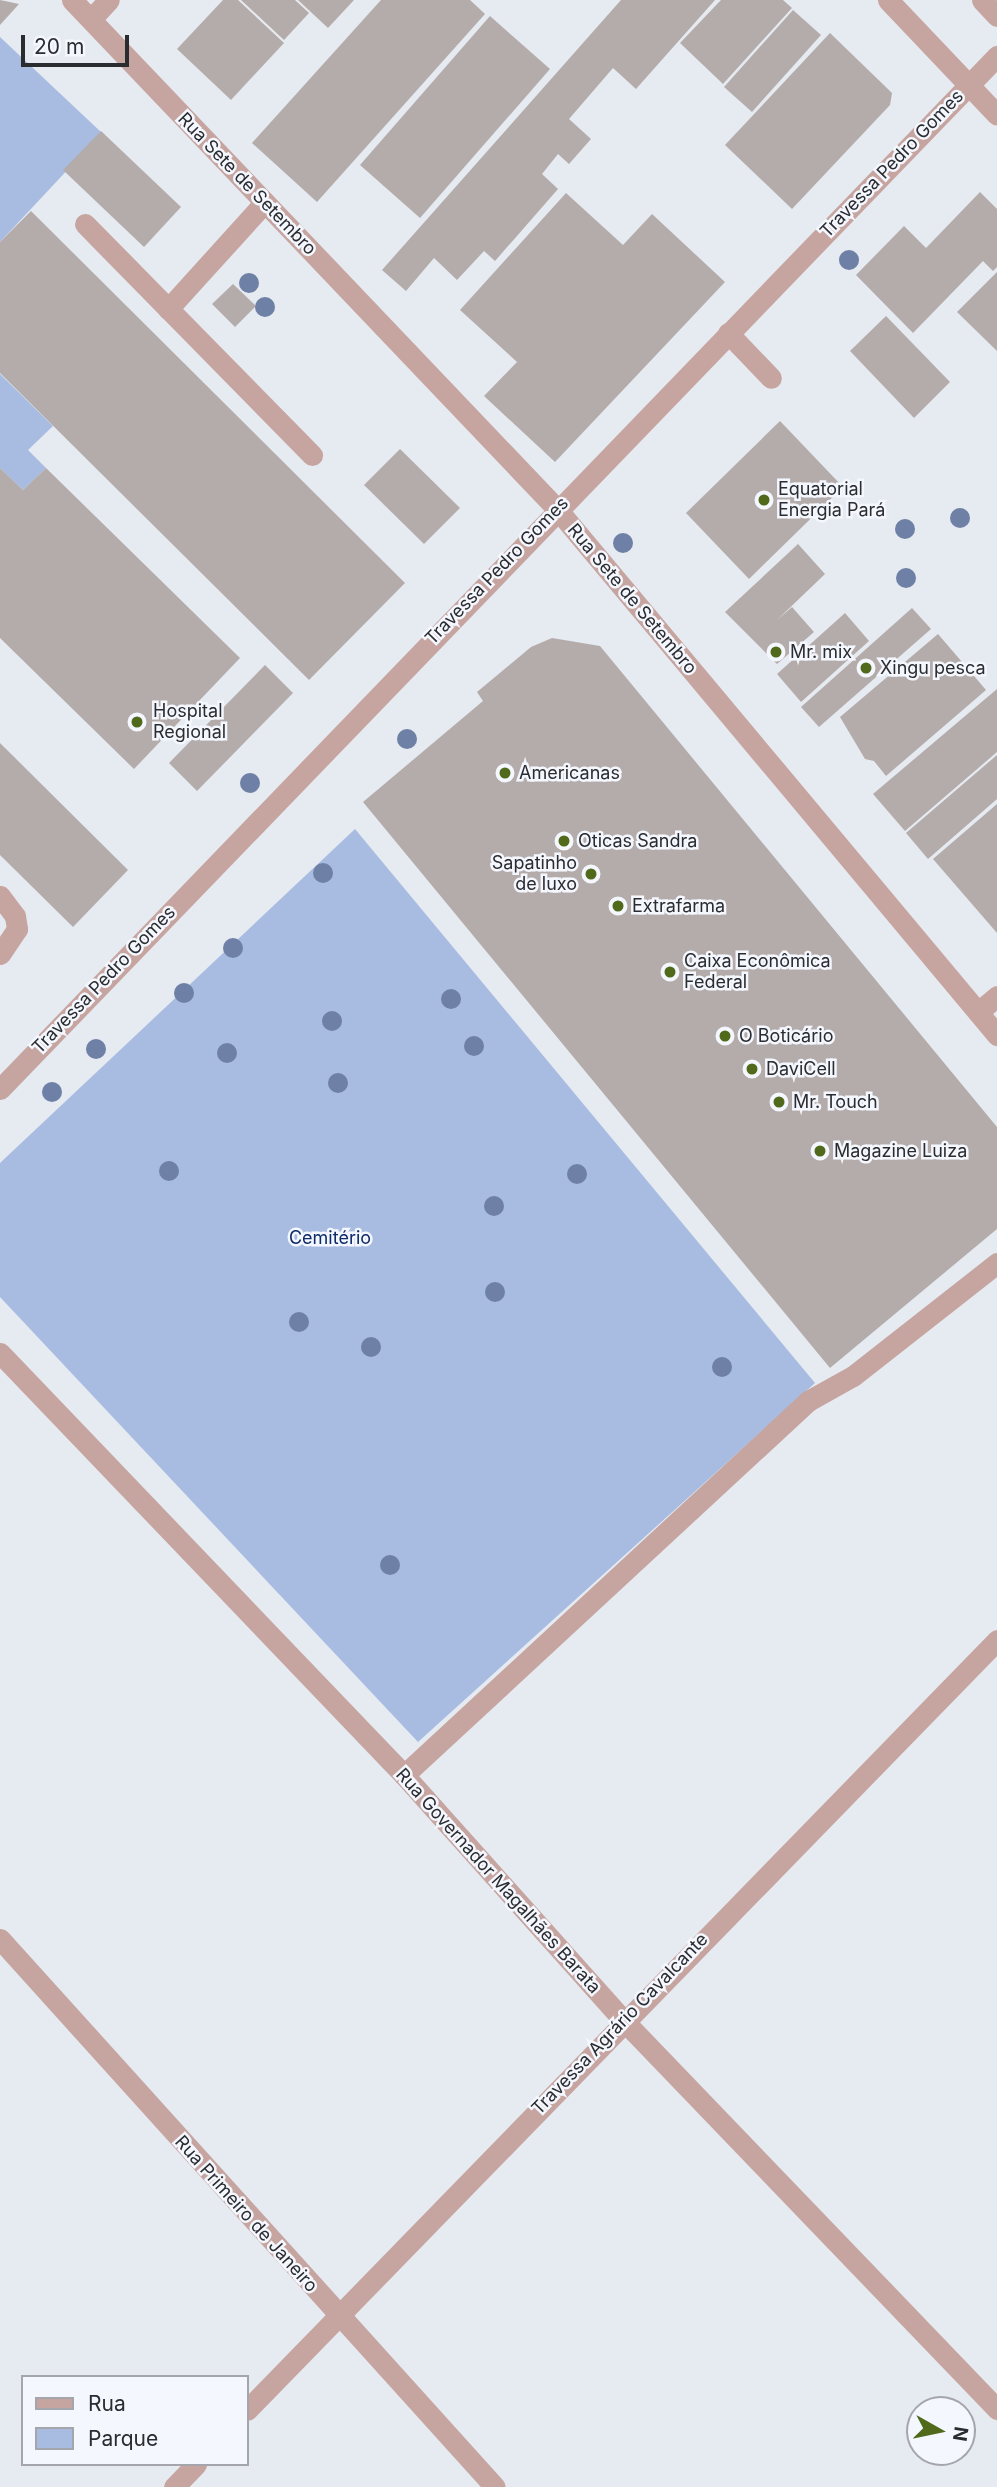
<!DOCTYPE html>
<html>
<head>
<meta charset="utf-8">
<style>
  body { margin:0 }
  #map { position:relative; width:997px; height:2487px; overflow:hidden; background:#e6eaf1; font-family:Inter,sans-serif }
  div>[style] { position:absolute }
  .green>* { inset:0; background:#a8bce1 }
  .building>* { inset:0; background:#b4acaa }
  .minor>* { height:21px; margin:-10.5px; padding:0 10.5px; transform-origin:10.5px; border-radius:10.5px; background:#c6a5a1 }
  .trees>* { width:20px; height:20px; margin:-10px; border-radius:50%; background:#6f80a6 }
  .dots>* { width:19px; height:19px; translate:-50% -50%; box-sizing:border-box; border:4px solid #f4f7fe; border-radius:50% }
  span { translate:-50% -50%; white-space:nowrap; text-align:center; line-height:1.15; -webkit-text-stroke:5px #f4f7fe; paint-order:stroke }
  .street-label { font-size:18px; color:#2b2c2f }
  .poi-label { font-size:18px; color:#2b2c2f }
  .left { translate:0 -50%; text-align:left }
  .right { translate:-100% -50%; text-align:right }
  .park-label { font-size:18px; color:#0d2a69 }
  .legend { position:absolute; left:21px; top:2375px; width:228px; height:91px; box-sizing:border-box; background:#f4f7fe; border:2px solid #a4a6ab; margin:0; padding:9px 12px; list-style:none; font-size:21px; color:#2b2c2f }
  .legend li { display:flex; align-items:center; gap:14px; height:35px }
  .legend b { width:35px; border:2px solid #a4a6ab }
  .north { position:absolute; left:906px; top:2396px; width:70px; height:70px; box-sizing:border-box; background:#f4f7fe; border:2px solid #a4a6ab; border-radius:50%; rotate:99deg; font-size:19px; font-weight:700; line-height:28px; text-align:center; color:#2b2c2f }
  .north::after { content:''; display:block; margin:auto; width:24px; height:32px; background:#50691b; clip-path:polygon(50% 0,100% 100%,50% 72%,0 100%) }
  .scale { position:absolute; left:21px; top:35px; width:108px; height:32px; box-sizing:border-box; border:4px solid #2b2c2f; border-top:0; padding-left:9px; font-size:21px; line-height:24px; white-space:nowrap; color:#2b2c2f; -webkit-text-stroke:5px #f4f7fe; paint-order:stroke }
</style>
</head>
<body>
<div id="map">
  <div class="green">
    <i style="clip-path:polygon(0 37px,102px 133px,0 242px)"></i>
    <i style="clip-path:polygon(0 374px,53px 426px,28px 450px,46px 468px,23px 490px,0 468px)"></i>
    <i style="clip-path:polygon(355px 829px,815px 1383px,418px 1742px,0 1297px,0 1163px)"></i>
  </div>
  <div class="building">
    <i style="clip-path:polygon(0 0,19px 4px,0 25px)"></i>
    <i style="clip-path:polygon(223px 0,238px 0,284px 43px,231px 100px,177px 49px)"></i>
    <i style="clip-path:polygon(241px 0,295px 0,309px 13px,284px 40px)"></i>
    <i style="clip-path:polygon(298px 0,354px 0,328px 28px)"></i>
    <i style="clip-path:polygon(381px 0,470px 0,485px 14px,317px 202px,252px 143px)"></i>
    <i style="clip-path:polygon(621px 0,715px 0,636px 89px,613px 68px,569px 119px,591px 139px,569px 164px,558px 154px,542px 174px,558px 189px,495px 261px,484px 251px,457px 280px,434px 258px,406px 291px,382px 270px)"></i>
    <i style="clip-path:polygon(721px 0,783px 0,792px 8px,723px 84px,680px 43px)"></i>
    <i style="clip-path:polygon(793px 10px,821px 35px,752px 112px,724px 87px)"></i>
    <i style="clip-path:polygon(490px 16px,550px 69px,420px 218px,360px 165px)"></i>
    <i style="clip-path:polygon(830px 33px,892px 93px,890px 105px,792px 209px,725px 145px)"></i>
    <i style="clip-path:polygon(101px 131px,181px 207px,144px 247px,63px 170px)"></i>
    <i style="clip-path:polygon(980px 192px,997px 209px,997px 267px,993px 271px,983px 261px,913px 333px,856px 275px,904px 226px,926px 248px)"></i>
    <i style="clip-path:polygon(566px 193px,623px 245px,652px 214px,725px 282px,555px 462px,484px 396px,517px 362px,460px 310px)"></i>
    <i style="clip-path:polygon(31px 211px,405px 583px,309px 680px,0 373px,0 242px)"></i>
    <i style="clip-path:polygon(997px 272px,997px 351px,957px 312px)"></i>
    <i style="clip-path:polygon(233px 284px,256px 306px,235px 327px,212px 304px)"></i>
    <i style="clip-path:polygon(886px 316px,950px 382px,914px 418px,850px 351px)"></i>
    <i style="clip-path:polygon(780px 421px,843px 487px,749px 579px,686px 513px)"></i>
    <i style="clip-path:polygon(400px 449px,460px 508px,424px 544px,364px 485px)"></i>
    <i style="clip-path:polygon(0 468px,23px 490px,46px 468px,240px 658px,134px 769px,0 638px)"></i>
    <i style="clip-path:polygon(798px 544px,825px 574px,777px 620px,792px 607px,814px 632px,777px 664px,725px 612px)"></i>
    <i style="clip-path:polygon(912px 608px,931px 629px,819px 727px,801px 707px)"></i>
    <i style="clip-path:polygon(845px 613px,869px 641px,801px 702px,777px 674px)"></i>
    <i style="clip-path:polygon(938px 634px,986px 690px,886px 776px,874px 761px,865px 759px,840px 717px)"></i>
    <i style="clip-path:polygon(552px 638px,600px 646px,997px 1127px,997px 1229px,830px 1368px,363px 802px,483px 701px,477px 692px,531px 647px)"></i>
    <i style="clip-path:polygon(265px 665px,293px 693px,197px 791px,169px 763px)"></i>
    <i style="clip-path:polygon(997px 689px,997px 752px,905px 831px,873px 794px)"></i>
    <i style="clip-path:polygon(0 743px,128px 870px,73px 927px,0 855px)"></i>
    <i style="clip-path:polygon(997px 755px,997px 799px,928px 859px,906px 833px)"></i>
    <i style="clip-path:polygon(997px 804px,997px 933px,933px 859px)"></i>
  </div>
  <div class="minor">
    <i style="left:72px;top:0;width:703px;rotate:46.38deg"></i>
    <i style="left:557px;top:509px;width:686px;rotate:50.09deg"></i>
    <i style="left:888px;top:0;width:158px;rotate:46.5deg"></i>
    <i style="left:982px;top:0;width:22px;rotate:47deg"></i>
    <i style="left:91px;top:19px;width:26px;rotate:-47deg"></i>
    <i style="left:85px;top:224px;width:324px;rotate:45.5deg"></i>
    <i style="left:168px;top:309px;width:144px;rotate:-47.8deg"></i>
    <i style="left:728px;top:333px;width:62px;rotate:46.3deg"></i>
    <i style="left:0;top:896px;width:25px;rotate:53deg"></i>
    <i style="left:15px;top:916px;width:13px;rotate:81deg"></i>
    <i style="left:17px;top:929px;width:30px;rotate:124deg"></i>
    <i style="left:978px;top:1012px;width:25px;rotate:-40deg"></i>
    <i style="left:0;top:1089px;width:1436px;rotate:-46.02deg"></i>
    <i style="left:0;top:1353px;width:584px;rotate:46.25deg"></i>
    <i style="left:404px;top:1775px;width:329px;rotate:48.2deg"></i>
    <i style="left:623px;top:2020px;width:540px;rotate:46.13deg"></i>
    <i style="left:404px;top:1775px;width:551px;rotate:-42.79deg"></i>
    <i style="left:808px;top:1401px;width:51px;rotate:-29.1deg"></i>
    <i style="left:853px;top:1376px;width:183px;rotate:-38.1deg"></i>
    <i style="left:0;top:1939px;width:738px;rotate:47.91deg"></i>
    <i style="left:247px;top:2410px;width:1075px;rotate:-45.75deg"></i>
    <i style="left:174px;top:2487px;width:32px;rotate:-46deg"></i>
  </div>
  <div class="trees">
    <i style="left:849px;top:260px"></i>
    <i style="left:249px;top:283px"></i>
    <i style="left:265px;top:307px"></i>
    <i style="left:960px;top:518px"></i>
    <i style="left:905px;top:529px"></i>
    <i style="left:623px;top:543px"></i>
    <i style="left:906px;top:578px"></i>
    <i style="left:407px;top:739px"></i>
    <i style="left:250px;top:783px"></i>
    <i style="left:323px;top:873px"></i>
    <i style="left:233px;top:948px"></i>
    <i style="left:184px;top:993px"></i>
    <i style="left:451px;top:999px"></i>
    <i style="left:332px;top:1021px"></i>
    <i style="left:474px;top:1046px"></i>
    <i style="left:96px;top:1049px"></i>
    <i style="left:227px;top:1053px"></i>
    <i style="left:338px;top:1083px"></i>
    <i style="left:52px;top:1092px"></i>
    <i style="left:169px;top:1171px"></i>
    <i style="left:577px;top:1174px"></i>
    <i style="left:494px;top:1206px"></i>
    <i style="left:495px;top:1292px"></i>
    <i style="left:299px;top:1322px"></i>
    <i style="left:371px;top:1347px"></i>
    <i style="left:722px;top:1367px"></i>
    <i style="left:390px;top:1565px"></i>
  </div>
  <div class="dots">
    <i style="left:764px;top:500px;background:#50691b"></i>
    <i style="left:776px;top:652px;background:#50691b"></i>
    <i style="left:866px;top:668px;background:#50691b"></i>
    <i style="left:137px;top:722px;background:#50691b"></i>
    <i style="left:505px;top:773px;background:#50691b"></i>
    <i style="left:564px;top:841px;background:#50691b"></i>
    <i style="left:591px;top:874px;background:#50691b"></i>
    <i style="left:618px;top:906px;background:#50691b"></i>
    <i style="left:670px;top:972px;background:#50691b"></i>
    <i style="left:725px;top:1036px;background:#50691b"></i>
    <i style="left:752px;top:1069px;background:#50691b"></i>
    <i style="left:779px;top:1102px;background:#50691b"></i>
    <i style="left:820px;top:1151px;background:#50691b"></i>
  </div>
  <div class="street-label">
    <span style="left:892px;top:164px;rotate:-46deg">Travessa Pedro Gomes</span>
    <span style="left:247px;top:184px;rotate:46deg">Rua Sete de Setembro</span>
    <span style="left:497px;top:571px;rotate:-46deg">Travessa Pedro Gomes</span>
    <span style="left:632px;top:599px;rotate:50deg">Rua Sete de Setembro</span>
    <span style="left:104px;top:980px;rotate:-46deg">Travessa Pedro Gomes</span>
    <span style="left:498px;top:1881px;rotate:48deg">Rua Governador Magalhães Barata</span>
    <span style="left:620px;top:2024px;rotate:-46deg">Travessa Agrário Cavalcante</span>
    <span style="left:246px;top:2214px;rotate:48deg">Rua Primeiro de Janeiro</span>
  </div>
  <div class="poi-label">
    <span class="left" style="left:778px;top:500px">Equatorial<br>Energia Pará</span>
    <span class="left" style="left:790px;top:652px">Mr. mix</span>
    <span class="left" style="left:880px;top:668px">Xingu pesca</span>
    <span class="left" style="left:153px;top:722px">Hospital<br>Regional</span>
    <span class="left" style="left:519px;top:773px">Americanas</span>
    <span class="left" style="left:578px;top:841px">Oticas Sandra</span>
    <span class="right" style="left:577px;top:874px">Sapatinho<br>de luxo</span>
    <span class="left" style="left:632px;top:906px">Extrafarma</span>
    <span class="left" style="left:684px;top:972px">Caixa Econômica<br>Federal</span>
    <span class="left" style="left:739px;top:1036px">O Boticário</span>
    <span class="left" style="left:766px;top:1069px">DaviCell</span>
    <span class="left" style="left:793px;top:1102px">Mr. Touch</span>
    <span class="left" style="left:834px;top:1151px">Magazine Luiza</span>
  </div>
  <div class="park-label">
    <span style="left:330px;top:1238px">Cemitério</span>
  </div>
  <ul class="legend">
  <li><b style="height:9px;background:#c6a5a1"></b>Rua</li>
  <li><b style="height:19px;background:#a8bce1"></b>Parque</li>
  </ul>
  <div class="north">N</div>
  <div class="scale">20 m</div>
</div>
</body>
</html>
